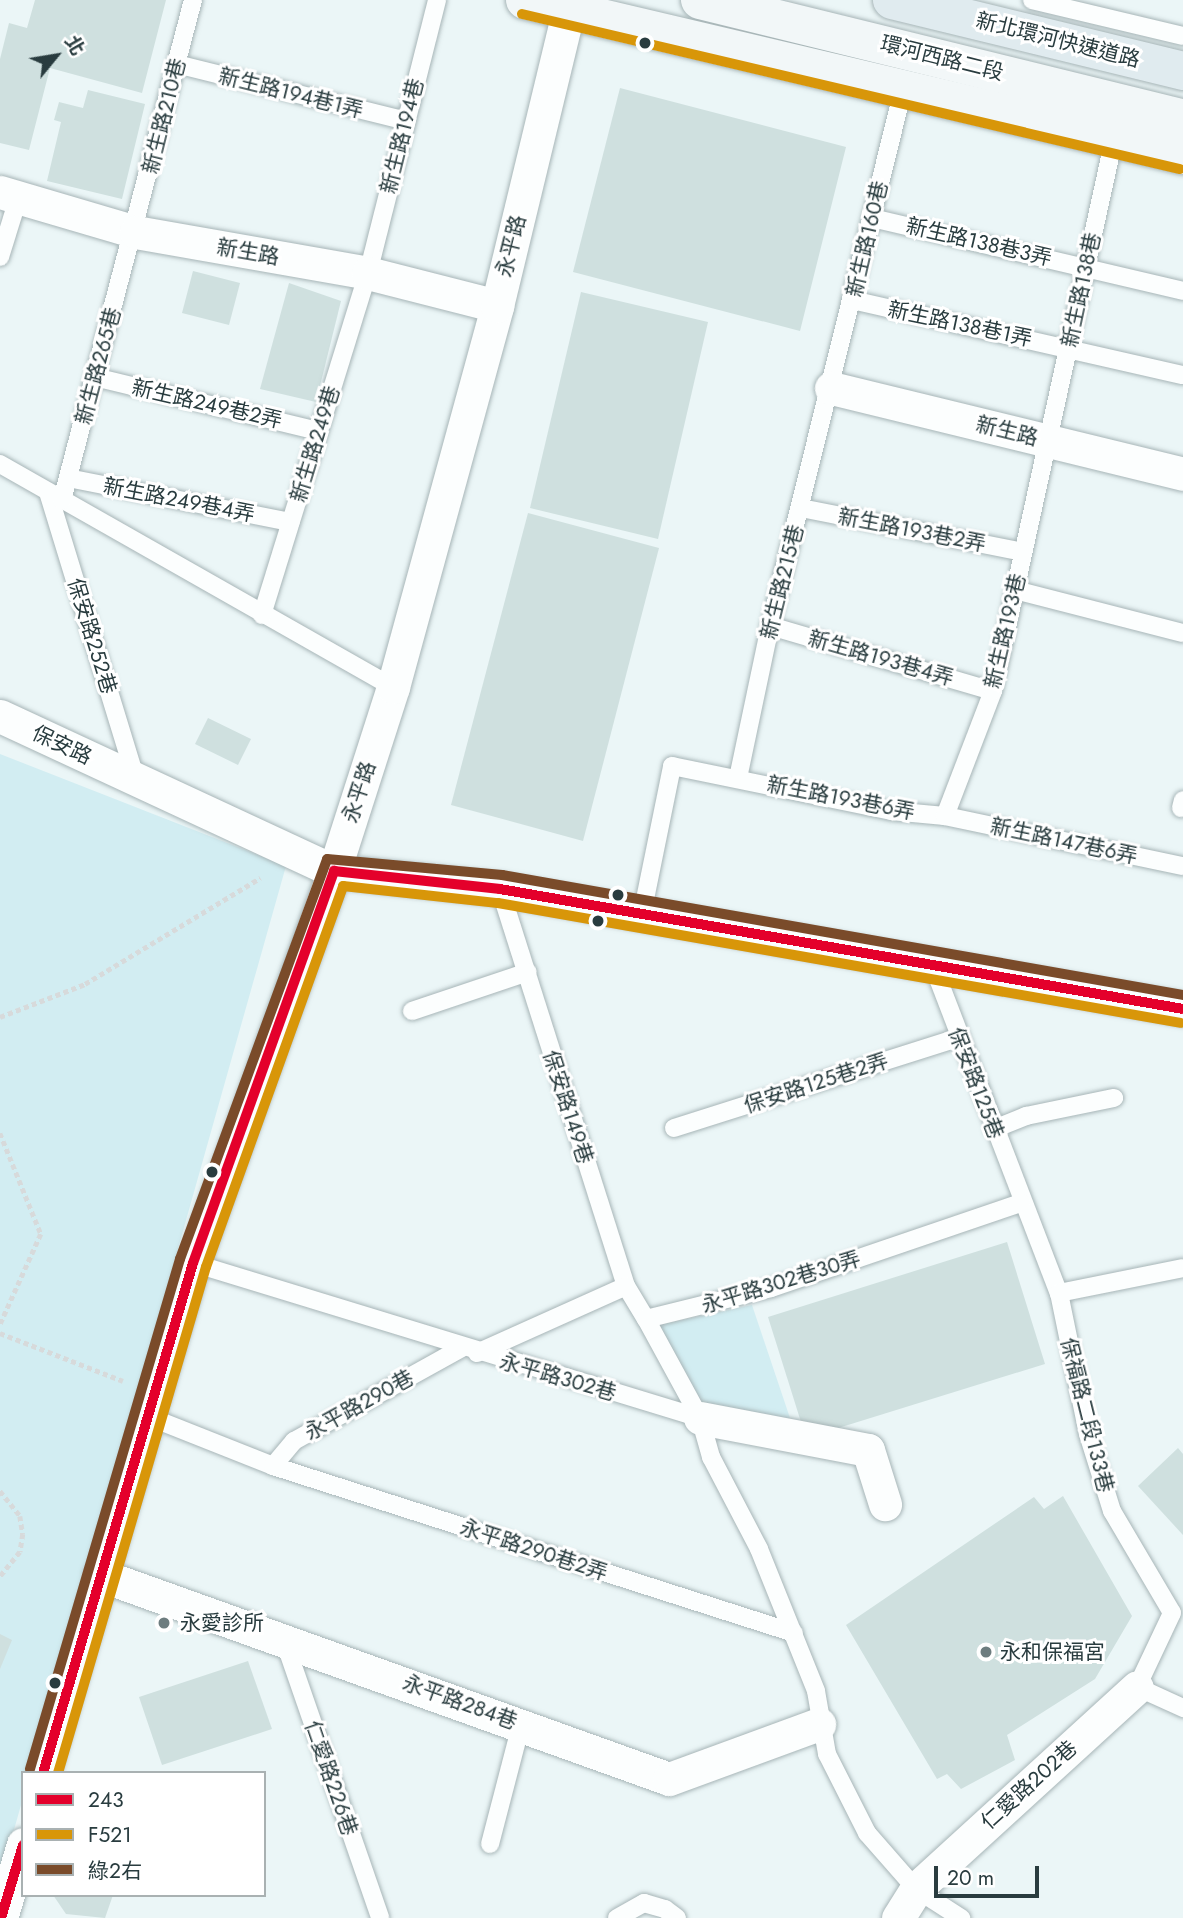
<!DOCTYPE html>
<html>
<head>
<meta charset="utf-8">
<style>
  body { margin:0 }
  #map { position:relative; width:1183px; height:1918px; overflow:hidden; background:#ebf6f7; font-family:Jost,"Noto Sans TC",sans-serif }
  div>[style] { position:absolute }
  .green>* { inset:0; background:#d2edf2 }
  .building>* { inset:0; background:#cfe0df }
  .path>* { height:4.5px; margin-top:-2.25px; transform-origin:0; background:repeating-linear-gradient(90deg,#d7dadb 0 5px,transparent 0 8.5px) }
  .roads { filter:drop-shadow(0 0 2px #a7b5b7) drop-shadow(0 0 2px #a7b5b7) }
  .service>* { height:18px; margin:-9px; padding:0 9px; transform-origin:9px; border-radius:9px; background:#fcfefe }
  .minor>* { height:33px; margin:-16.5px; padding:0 16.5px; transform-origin:16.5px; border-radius:16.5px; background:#fcfefe }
  .secondary>* { height:38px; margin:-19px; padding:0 19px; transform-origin:19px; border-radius:19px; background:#f2f7f8 }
  .trunk>* { height:38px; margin:-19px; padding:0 19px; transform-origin:19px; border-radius:19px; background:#e0ebef }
  .bus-1>* { height:10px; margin:-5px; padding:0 5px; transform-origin:5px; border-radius:5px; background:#e4002b }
  .bus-2>* { height:10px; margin:-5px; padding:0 5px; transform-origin:5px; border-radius:5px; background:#d89609 }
  .bus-3>* { height:10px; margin:-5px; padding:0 5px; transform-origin:5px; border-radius:5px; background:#7a4b2a }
  .dots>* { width:19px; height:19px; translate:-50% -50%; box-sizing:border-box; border:4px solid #fff; border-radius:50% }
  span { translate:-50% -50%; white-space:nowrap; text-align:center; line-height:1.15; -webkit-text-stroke:6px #fff; paint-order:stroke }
  .street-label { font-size:21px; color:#293c3f }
  .poi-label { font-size:21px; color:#293c3f }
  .left { translate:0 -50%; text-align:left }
  .legend { position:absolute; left:21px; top:1771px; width:245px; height:126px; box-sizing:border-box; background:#fff; border:2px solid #a9b1b2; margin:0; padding:9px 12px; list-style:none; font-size:21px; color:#293c3f }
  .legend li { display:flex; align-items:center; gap:14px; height:35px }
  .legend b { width:35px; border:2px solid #a9b1b2 }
  .north { position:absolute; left:21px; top:21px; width:70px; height:70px; -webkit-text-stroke:5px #fff; paint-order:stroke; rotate:60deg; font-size:19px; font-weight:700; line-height:28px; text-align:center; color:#293c3f }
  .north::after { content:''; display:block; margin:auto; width:24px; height:32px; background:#293c3f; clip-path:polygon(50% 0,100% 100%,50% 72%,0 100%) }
  .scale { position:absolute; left:934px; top:1866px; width:105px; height:32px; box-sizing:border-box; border:4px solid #293c3f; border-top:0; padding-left:9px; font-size:21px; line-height:24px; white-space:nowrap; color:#293c3f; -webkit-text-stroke:5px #fff; paint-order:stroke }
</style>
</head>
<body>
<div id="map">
  <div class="green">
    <i style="clip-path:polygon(0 754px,286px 866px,30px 1773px,23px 1773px,23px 1798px,0 1879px)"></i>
    <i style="clip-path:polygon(752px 1305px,792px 1424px,683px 1398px,659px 1325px)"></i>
  </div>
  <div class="building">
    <i style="clip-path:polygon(35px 0,166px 0,142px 93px,50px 68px,29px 150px,0 143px,0 59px,9px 23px,27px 28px)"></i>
    <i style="clip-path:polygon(620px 88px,846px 147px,800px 331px,573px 272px)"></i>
    <i style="clip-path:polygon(88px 90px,145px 104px,122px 199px,47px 181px,61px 122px,54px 120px,59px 102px,83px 108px)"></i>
    <i style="clip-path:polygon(193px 271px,240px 283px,229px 325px,182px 313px)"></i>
    <i style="clip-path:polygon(289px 283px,341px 301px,316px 402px,260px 389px)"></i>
    <i style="clip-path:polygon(581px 292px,708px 322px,658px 539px,530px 508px)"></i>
    <i style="clip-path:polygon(528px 513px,659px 548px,583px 841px,451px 805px)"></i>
    <i style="clip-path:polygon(208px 718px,251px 739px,238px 765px,195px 744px)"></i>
    <i style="clip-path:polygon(1007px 1242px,1045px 1364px,806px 1438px,768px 1317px)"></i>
    <i style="clip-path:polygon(1178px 1448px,1183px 1454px,1183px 1535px,1138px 1486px)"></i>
    <i style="clip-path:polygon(1063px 1496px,1132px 1616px,1095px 1679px,1007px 1735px,1015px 1760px,961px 1789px,947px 1774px,937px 1779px,846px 1625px,1034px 1497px,1044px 1509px)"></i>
    <i style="clip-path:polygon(0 1634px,12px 1640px,0 1669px)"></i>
    <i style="clip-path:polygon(248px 1661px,272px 1729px,162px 1765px,139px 1697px)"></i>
    <i style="clip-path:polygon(53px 1895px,113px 1895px,105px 1918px,66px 1914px)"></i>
  </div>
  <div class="path">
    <i style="left:0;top:1017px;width:91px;rotate:-21.2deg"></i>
    <i style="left:85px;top:984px;width:205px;rotate:-31.2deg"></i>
    <i style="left:0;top:1133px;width:109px;rotate:67.9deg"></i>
    <i style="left:41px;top:1234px;width:100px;rotate:114.3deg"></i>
    <i style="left:0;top:1333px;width:132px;rotate:21.3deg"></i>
    <i style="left:0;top:1491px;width:32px;rotate:51deg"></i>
    <i style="left:20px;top:1516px;width:18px;rotate:81deg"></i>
    <i style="left:23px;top:1534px;width:18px;rotate:99deg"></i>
    <i style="left:20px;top:1552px;width:32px;rotate:129deg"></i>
  </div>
  <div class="roads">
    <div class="service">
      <i style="left:1032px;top:0;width:155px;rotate:13.4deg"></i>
      <i style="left:176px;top:64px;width:237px;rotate:13.9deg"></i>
      <i style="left:872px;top:218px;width:319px;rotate:13.2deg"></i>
      <i style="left:0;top:257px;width:61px;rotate:-72.8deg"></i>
      <i style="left:852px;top:300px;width:339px;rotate:12.8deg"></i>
      <i style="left:95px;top:377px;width:230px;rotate:13.6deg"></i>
      <i style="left:0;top:464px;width:452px;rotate:29.6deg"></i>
      <i style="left:68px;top:478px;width:227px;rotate:11.2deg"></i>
      <i style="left:48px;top:492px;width:301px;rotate:73deg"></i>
      <i style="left:62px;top:500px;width:517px;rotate:-75.32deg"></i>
      <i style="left:801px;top:508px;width:226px;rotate:11.2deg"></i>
      <i style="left:1015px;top:590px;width:173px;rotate:14.4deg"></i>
      <i style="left:262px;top:615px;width:358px;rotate:-72.8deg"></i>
      <i style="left:368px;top:273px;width:282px;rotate:-75.8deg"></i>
      <i style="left:770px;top:626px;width:232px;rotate:16.3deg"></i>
      <i style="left:738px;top:778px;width:155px;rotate:-78.1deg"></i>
      <i style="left:770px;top:626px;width:552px;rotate:-76.06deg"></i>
      <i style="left:1181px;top:808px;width:8px;rotate:-76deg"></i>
      <i style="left:945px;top:816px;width:134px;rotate:-69deg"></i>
      <i style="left:993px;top:691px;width:565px;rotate:-77.64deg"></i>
      <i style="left:500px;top:889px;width:417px;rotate:72.4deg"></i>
      <i style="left:626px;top:1286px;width:39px;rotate:59deg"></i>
      <i style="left:642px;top:914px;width:151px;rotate:-78.5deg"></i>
      <i style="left:672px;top:766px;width:224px;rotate:11.6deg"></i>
      <i style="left:891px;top:811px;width:54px;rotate:5.3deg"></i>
      <i style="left:945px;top:816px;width:243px;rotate:11.9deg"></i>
      <i style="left:932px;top:963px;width:354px;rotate:69deg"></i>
      <i style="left:1059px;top:1293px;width:144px;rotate:78.4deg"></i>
      <i style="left:1088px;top:1434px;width:81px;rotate:72.7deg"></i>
      <i style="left:1112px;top:1511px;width:118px;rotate:59.5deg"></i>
      <i style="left:1172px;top:1613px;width:82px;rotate:115.3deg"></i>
      <i style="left:1137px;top:1687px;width:51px;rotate:24.5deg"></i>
      <i style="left:412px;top:1011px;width:122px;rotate:-18.6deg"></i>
      <i style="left:674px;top:1128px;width:297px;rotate:-17.6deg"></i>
      <i style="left:994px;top:1129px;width:35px;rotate:-22deg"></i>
      <i style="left:1026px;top:1116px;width:90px;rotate:-11.6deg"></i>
      <i style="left:193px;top:1263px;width:530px;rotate:17deg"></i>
      <i style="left:700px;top:1418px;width:41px;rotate:74.2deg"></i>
      <i style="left:711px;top:1457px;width:104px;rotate:62.4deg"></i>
      <i style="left:759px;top:1549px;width:153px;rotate:68.1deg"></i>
      <i style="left:816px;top:1691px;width:64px;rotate:80.1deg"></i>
      <i style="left:827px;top:1754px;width:89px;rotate:63.1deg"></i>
      <i style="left:867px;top:1833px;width:74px;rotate:48.8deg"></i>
      <i style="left:916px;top:1889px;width:54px;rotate:32.8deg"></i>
      <i style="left:1059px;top:1293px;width:126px;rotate:-11.4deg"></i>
      <i style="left:477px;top:1353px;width:163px;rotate:-24.2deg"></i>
      <i style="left:147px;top:1416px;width:136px;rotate:21.6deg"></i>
      <i style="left:273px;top:1466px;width:547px;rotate:17.77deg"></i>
      <i style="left:700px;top:1418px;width:113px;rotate:-118.6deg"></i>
      <i style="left:646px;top:1319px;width:129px;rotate:-13.9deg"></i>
      <i style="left:771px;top:1288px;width:264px;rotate:-18.8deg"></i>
      <i style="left:273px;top:1466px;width:33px;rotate:-50deg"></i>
      <i style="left:294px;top:1441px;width:192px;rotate:-29deg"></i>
      <i style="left:284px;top:1640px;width:294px;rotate:70.9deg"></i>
      <i style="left:490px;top:1844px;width:123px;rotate:-75.4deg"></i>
      <i style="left:617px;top:1918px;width:31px;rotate:-29deg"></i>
      <i style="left:644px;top:1903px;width:22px;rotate:16deg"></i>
      <i style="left:665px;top:1909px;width:15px;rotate:37deg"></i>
    </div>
    <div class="minor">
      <i style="left:0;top:192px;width:142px;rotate:16.4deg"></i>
      <i style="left:136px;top:232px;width:236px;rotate:10deg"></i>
      <i style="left:368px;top:273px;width:133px;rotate:14.3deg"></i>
      <i style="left:831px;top:388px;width:362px;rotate:13.7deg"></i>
      <i style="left:0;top:716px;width:368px;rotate:24.9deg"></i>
      <i style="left:334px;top:871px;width:167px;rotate:6.2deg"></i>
      <i style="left:500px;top:889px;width:693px;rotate:9.96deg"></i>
      <i style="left:700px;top:1418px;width:171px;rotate:10.8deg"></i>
      <i style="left:868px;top:1450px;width:57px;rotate:72.5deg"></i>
      <i style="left:100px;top:1575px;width:604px;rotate:19.72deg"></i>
      <i style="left:669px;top:1779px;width:160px;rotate:-20.1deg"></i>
      <i style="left:43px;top:1773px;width:532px;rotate:-73.61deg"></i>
      <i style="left:193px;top:1263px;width:417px;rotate:-70.2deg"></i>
      <i style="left:334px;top:871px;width:193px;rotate:-72.2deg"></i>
      <i style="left:393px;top:687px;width:395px;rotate:-74.7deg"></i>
      <i style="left:497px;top:306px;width:315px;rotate:-76.4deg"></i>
      <i style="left:1px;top:1918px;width:77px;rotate:-73.4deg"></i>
      <i style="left:898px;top:1918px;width:34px;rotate:-58deg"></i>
      <i style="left:916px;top:1889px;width:299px;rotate:-42.4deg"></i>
    </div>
    <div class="secondary">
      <i style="left:525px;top:0;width:676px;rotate:13.26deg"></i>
      <i style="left:700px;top:0;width:497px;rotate:13.8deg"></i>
    </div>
    <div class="trunk">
      <i style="left:892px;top:0;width:300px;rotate:13.7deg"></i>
    </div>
  </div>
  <div class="bus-1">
    <i style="left:334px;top:871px;width:167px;rotate:6.2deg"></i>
    <i style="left:500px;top:889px;width:693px;rotate:9.96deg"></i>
    <i style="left:43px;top:1773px;width:532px;rotate:-73.61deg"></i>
    <i style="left:193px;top:1263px;width:417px;rotate:-70.2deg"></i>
    <i style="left:1px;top:1918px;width:76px;rotate:-73.2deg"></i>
  </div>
  <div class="bus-2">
    <i style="left:522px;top:14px;width:676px;rotate:13.26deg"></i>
    <i style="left:58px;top:1773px;width:527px;rotate:-73.7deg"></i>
    <i style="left:206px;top:1267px;width:405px;rotate:-70.2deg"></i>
    <i style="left:343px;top:886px;width:156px;rotate:6.3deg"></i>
    <i style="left:498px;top:903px;width:693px;rotate:9.96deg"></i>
  </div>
  <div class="bus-3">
    <i style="left:30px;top:1769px;width:532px;rotate:-73.61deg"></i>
    <i style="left:180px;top:1259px;width:426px;rotate:-69.8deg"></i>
    <i style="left:327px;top:859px;width:176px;rotate:5.2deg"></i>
    <i style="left:502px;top:875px;width:691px;rotate:9.99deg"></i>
  </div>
  <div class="dots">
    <i style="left:645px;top:43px;background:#293c3f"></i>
    <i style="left:618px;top:895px;background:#293c3f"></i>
    <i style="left:598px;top:921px;background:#293c3f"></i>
    <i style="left:212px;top:1172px;background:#293c3f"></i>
    <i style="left:164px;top:1623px;background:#6d7d7f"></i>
    <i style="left:986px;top:1652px;background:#6d7d7f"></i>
    <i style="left:55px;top:1683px;background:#293c3f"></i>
  </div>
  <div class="street-label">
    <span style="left:1058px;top:40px;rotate:14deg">新北環河快速道路</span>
    <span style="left:942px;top:58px;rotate:14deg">環河西路二段</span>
    <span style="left:291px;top:93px;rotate:14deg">新生路194巷1弄</span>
    <span style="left:164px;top:116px;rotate:-76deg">新生路210巷</span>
    <span style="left:402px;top:136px;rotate:-76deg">新生路194巷</span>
    <span style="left:867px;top:239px;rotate:-77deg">新生路160巷</span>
    <span style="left:979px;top:242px;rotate:13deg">新生路138巷3弄</span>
    <span style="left:511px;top:246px;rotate:-76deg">永平路</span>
    <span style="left:248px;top:252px;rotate:10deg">新生路</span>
    <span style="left:1081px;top:290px;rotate:-78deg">新生路138巷</span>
    <span style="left:960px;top:324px;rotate:12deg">新生路138巷1弄</span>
    <span style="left:98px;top:366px;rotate:-75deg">新生路265巷</span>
    <span style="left:207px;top:404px;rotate:13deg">新生路249巷2弄</span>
    <span style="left:1007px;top:431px;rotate:14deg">新生路</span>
    <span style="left:315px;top:444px;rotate:-73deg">新生路249巷</span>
    <span style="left:179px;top:500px;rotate:11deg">新生路249巷4弄</span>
    <span style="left:912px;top:530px;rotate:11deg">新生路193巷2弄</span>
    <span style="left:782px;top:582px;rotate:-76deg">新生路215巷</span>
    <span style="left:1005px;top:631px;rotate:-77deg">新生路193巷</span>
    <span style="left:92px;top:636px;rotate:73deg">保安路252巷</span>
    <span style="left:881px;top:658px;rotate:16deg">新生路193巷4弄</span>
    <span style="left:62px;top:745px;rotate:25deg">保安路</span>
    <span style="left:359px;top:792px;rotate:-72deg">永平路</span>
    <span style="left:841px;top:798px;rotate:11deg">新生路193巷6弄</span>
    <span style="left:1064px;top:841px;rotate:12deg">新生路147巷6弄</span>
    <span style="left:816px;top:1083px;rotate:-18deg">保安路125巷2弄</span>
    <span style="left:976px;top:1083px;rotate:69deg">保安路125巷</span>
    <span style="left:568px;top:1107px;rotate:72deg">保安路149巷</span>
    <span style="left:781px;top:1282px;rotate:-17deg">永平路302巷30弄</span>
    <span style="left:558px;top:1377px;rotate:16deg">永平路302巷</span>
    <span style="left:359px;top:1405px;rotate:-29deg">永平路290巷</span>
    <span style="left:1087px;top:1415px;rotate:76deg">保福路二段133巷</span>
    <span style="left:534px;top:1550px;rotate:18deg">永平路290巷2弄</span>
    <span style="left:460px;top:1702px;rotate:20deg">永平路284巷</span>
    <span style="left:331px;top:1778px;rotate:71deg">仁愛路226巷</span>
    <span style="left:1029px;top:1785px;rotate:-42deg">仁愛路202巷</span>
  </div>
  <div class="poi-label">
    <span class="left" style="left:180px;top:1623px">永愛診所</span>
    <span class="left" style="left:1000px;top:1652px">永和保福宮</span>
  </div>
  <ul class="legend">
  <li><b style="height:9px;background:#e4002b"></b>243</li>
  <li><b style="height:9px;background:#d89609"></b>F521</li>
  <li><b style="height:9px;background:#7a4b2a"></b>綠2右</li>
  </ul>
  <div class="north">北</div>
  <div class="scale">20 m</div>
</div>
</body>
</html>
